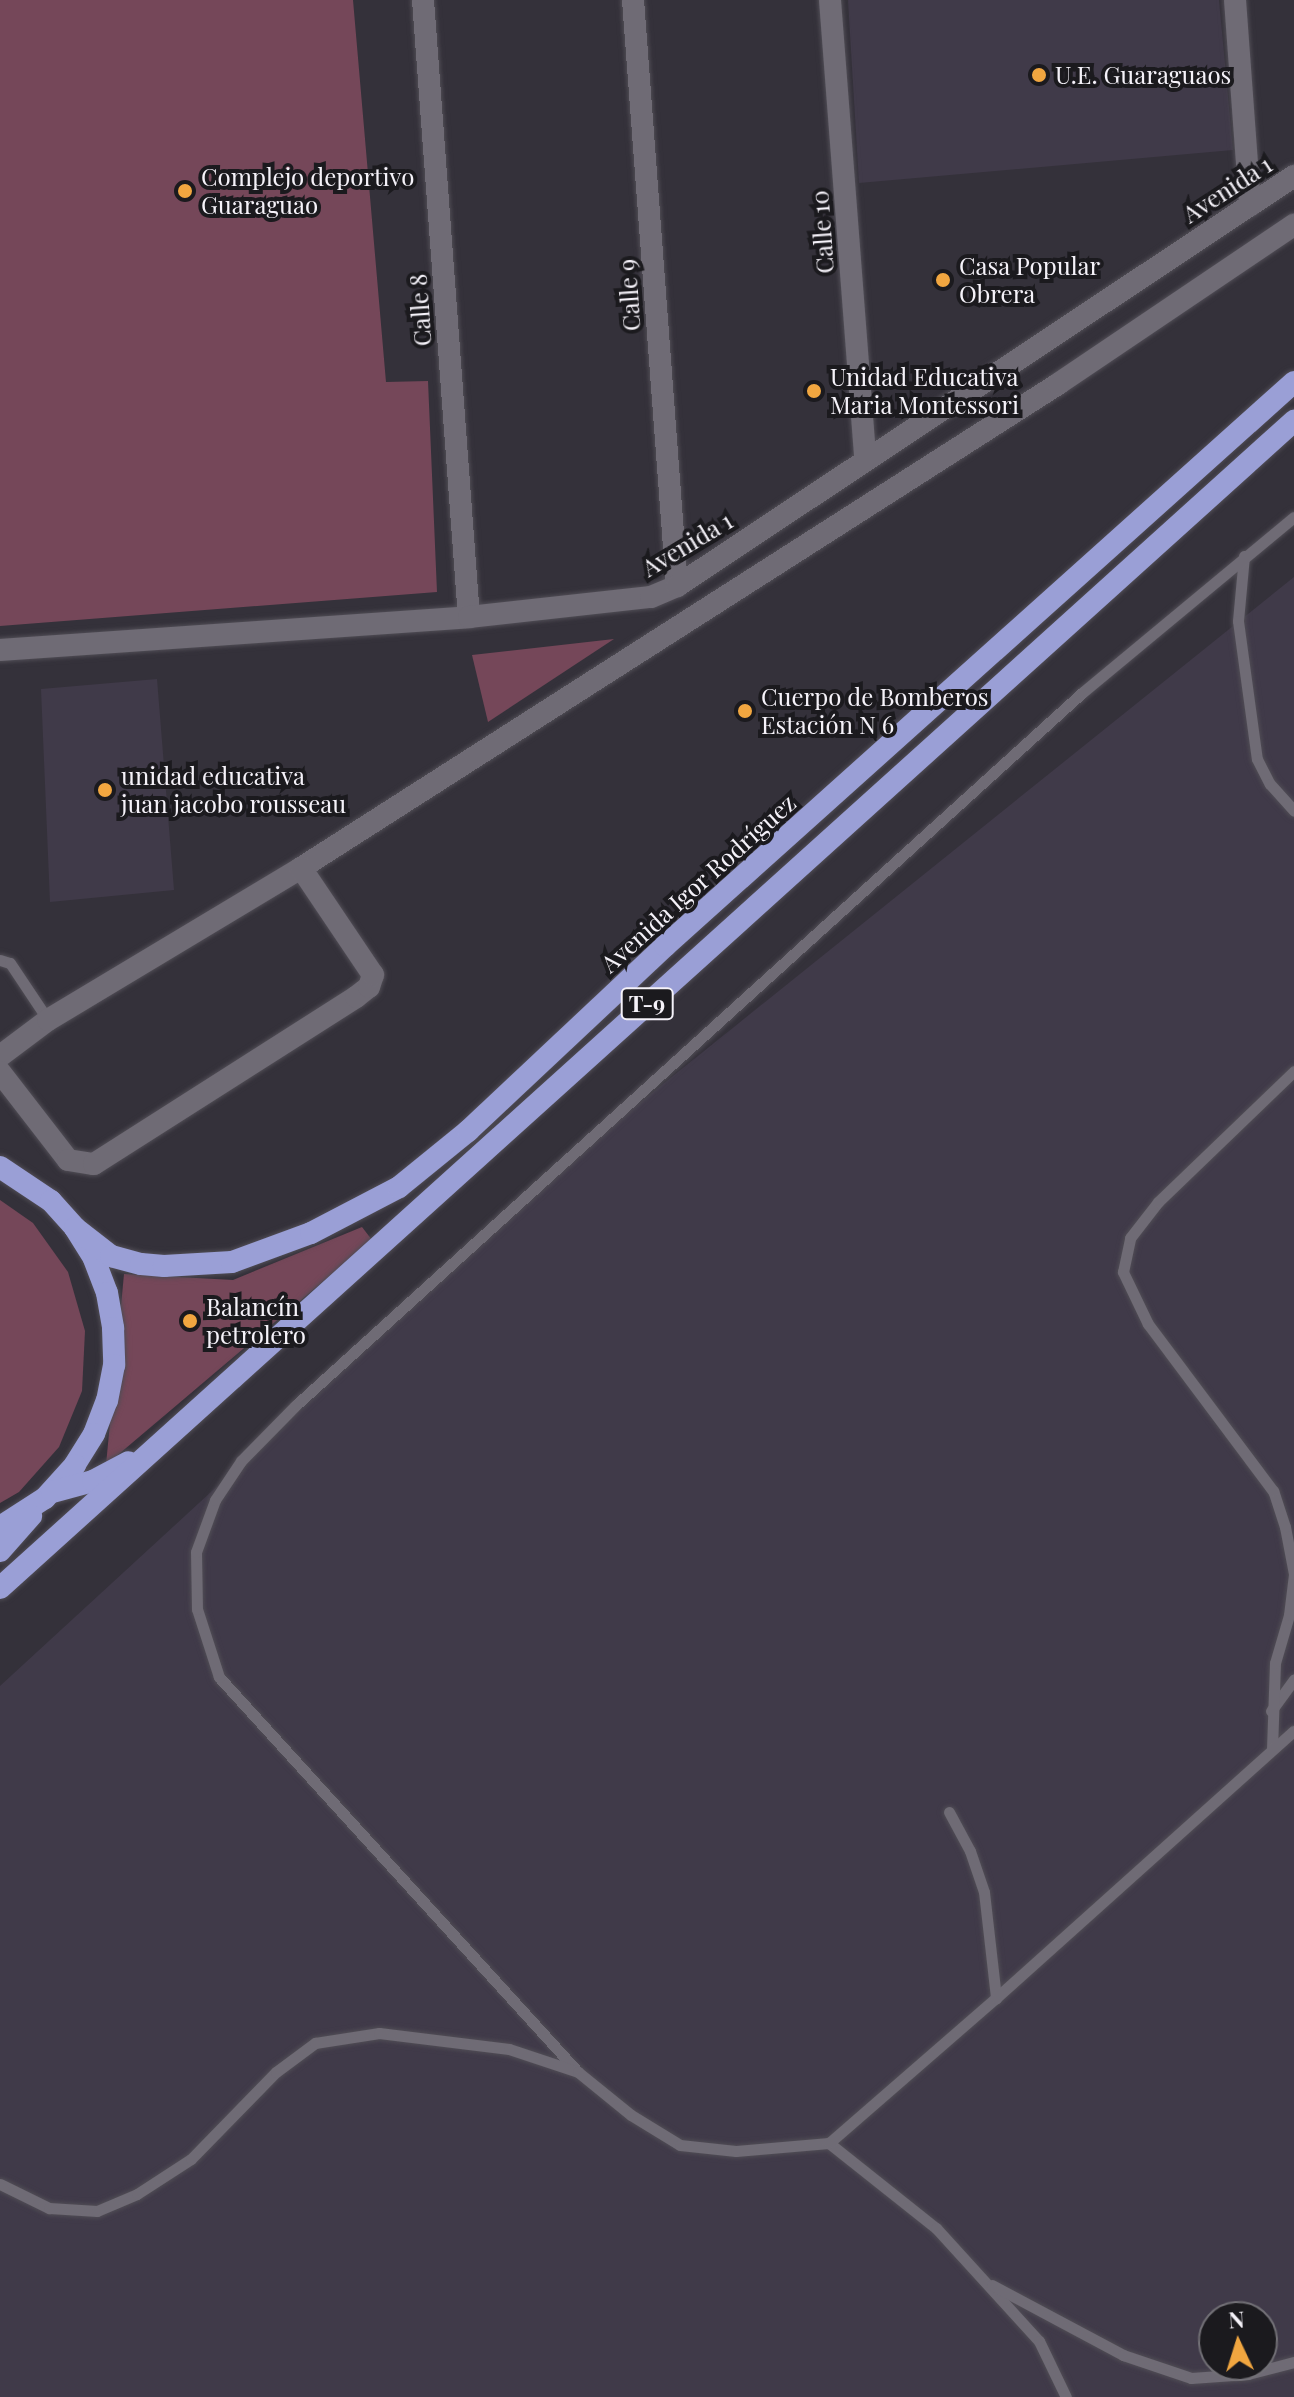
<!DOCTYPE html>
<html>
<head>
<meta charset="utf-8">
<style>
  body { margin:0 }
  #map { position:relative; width:1294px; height:2397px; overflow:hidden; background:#34313a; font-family:"Playfair Display",serif }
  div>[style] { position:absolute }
  .built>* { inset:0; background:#403a49 }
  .green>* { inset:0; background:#754759 }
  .roads { filter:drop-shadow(0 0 2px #504d55) drop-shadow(0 0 2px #504d55) }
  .service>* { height:11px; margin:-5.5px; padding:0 5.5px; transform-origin:5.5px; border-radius:5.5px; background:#6f6b75 }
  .minor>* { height:22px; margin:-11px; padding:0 11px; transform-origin:11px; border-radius:11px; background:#6f6b75 }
  .trunk>* { height:22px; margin:-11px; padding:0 11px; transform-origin:11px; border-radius:11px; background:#9a9fd6 }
  .dots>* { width:22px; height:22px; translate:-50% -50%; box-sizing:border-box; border:4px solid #1b1a1e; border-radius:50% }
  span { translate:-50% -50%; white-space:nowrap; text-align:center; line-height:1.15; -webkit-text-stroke:8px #1b1a1e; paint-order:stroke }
  .shield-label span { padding:2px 6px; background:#1b1a1e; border:2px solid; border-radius:6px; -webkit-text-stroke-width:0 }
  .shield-label { font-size:22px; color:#f5f2f9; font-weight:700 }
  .poi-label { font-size:24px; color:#f5f2f9 }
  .left { translate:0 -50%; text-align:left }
  .street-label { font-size:24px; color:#f5f2f9 }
  .north { position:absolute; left:1198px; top:2301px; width:80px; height:80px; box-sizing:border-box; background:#1b1a1e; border:2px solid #727076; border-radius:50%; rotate:356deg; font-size:22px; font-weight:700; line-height:32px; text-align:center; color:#f5f2f9 }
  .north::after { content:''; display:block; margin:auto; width:28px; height:36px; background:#f1a640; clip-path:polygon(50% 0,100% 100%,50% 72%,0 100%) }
</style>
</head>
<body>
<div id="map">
  <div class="built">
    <i style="clip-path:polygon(848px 0,1219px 0,1233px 150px,859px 183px)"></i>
    <i style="clip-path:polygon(evenodd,1294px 577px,1294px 2397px,0 2397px,0 1686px,597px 1137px,1294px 577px,1214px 2317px,1262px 2317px,1262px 2365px,1214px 2365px,1214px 2317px)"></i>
    <i style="clip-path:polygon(157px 679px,174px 890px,50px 902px,41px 689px)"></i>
  </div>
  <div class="green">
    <i style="clip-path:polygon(0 0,353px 0,386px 382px,428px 381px,437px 592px,0 626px)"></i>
    <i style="clip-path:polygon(614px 639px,488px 722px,472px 655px)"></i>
    <i style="clip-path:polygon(0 1200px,33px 1223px,68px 1272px,85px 1331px,82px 1391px,59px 1447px,19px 1492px,0 1503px)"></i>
    <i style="clip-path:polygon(362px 1227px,372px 1240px,106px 1465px,124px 1274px,233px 1280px)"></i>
  </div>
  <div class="roads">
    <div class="service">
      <i style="left:1244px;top:556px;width:65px;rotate:95.3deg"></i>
      <i style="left:1238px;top:621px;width:139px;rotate:82.2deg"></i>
      <i style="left:1257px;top:759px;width:28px;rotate:63deg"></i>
      <i style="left:1270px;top:784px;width:36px;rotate:48deg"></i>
      <i style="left:0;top:960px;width:10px;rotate:17deg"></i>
      <i style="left:10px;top:963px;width:69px;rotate:56.3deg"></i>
      <i style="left:1271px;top:1711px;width:39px;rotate:-54deg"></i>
      <i style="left:1272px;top:1749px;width:86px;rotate:-88deg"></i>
      <i style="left:1275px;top:1663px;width:50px;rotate:-73.7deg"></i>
      <i style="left:1289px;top:1615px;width:41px;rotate:-83deg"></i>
      <i style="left:1294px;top:1574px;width:48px;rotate:-100.8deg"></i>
      <i style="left:1285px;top:1527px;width:38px;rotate:-108deg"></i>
      <i style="left:1273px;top:1491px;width:209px;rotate:-126.8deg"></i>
      <i style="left:1148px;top:1324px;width:58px;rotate:-115.7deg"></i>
      <i style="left:1123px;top:1272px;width:35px;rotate:-78deg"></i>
      <i style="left:1130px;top:1238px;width:46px;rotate:-52.1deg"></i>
      <i style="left:1158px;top:1202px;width:189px;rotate:-43.9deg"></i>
      <i style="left:949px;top:1812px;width:44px;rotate:61.7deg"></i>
      <i style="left:970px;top:1851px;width:43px;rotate:71.1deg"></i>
      <i style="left:984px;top:1892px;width:107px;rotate:83.5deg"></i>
      <i style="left:578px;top:2072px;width:534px;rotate:-132.27deg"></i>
      <i style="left:219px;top:1677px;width:71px;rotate:-107.9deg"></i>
      <i style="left:197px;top:1609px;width:57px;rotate:-91deg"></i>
      <i style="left:196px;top:1552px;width:55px;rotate:-69.9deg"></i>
      <i style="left:215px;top:1500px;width:47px;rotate:-56.3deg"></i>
      <i style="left:241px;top:1461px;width:78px;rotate:-45.5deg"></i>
      <i style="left:296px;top:1405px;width:1062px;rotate:-42.18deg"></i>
      <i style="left:1083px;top:692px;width:274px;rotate:-39.7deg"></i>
      <i style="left:829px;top:2143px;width:137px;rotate:38.5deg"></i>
      <i style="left:936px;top:2228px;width:153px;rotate:47.7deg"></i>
      <i style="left:1039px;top:2341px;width:62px;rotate:64.3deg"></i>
      <i style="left:0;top:2184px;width:55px;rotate:26.1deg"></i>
      <i style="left:49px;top:2208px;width:48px;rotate:3.6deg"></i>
      <i style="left:97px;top:2211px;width:43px;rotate:-23deg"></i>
      <i style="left:137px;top:2194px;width:64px;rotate:-32.9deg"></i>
      <i style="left:191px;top:2159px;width:122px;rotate:-45.7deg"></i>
      <i style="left:276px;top:2072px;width:49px;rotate:-36.6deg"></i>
      <i style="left:315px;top:2043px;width:65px;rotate:-8.9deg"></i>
      <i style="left:379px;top:2033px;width:131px;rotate:7deg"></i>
      <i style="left:509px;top:2049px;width:73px;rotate:18.4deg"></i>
      <i style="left:578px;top:2072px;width:68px;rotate:39.1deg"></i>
      <i style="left:631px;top:2115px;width:57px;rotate:31.5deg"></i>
      <i style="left:680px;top:2145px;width:56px;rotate:6.1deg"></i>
      <i style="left:736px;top:2151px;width:93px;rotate:-4.9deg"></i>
      <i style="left:829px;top:2143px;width:221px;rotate:-41deg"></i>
      <i style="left:996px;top:1998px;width:400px;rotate:-41.9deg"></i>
      <i style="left:992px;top:2285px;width:149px;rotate:28.1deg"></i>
      <i style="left:1123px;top:2355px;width:72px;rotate:18.7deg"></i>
      <i style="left:1191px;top:2378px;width:57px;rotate:-4deg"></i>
      <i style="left:1248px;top:2374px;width:48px;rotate:-14.6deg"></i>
    </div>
    <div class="minor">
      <i style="left:423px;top:0;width:619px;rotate:85.74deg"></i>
      <i style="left:633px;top:0;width:588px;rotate:85.71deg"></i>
      <i style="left:830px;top:0;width:461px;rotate:85.6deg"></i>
      <i style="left:1235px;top:0;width:206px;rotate:85.8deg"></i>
      <i style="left:0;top:650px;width:470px;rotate:-4deg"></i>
      <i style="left:469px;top:617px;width:183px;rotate:-6.3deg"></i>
      <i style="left:651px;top:597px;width:28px;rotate:-23deg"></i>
      <i style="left:677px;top:586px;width:741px;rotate:-33.6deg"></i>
      <i style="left:0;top:1056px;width:60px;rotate:-36.9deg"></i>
      <i style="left:48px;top:1020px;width:295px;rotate:-31deg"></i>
      <i style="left:301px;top:868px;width:899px;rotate:-32.59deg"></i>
      <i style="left:1058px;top:384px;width:285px;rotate:-34deg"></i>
      <i style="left:0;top:1072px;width:111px;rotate:52.3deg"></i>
      <i style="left:68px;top:1160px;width:26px;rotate:9deg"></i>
      <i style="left:94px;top:1164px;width:311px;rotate:-32.5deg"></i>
      <i style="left:356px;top:997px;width:16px;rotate:-38deg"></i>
      <i style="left:369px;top:987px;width:13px;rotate:-72deg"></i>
      <i style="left:373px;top:975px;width:129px;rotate:-123.9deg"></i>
    </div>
    <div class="trunk">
      <i style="left:0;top:1167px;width:61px;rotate:33.7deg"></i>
      <i style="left:51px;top:1201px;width:36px;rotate:48deg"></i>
      <i style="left:75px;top:1228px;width:36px;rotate:58deg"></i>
      <i style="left:94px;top:1259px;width:36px;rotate:69deg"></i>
      <i style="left:107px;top:1293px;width:36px;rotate:80deg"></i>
      <i style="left:113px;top:1328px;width:37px;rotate:88deg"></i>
      <i style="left:114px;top:1365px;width:36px;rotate:101deg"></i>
      <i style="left:107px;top:1400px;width:36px;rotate:111deg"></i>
      <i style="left:94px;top:1434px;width:36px;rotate:122deg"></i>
      <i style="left:75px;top:1465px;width:45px;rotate:132.3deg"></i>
      <i style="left:45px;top:1498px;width:54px;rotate:147.2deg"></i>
      <i style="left:75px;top:1228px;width:46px;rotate:37.9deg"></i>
      <i style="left:111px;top:1256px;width:31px;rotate:15deg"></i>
      <i style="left:141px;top:1264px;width:23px;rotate:5deg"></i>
      <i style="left:164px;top:1266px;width:68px;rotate:-3.4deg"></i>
      <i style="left:232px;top:1262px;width:84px;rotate:-20.2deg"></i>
      <i style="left:311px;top:1233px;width:99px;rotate:-27.6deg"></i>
      <i style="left:399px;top:1187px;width:89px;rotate:-39.1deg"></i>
      <i style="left:468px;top:1131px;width:270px;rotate:-43.2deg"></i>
      <i style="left:665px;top:946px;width:845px;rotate:-41.88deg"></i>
      <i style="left:52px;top:1492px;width:42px;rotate:-15deg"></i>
      <i style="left:93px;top:1481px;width:40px;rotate:-28deg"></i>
      <i style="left:0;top:1551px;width:47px;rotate:-48.5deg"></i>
      <i style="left:0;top:1588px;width:1743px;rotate:-42.05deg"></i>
    </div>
  </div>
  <div class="dots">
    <i style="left:1039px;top:75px;background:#f1a640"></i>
    <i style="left:185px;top:191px;background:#f1a640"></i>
    <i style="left:943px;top:280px;background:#f1a640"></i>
    <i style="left:814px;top:391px;background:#f1a640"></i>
    <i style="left:745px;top:711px;background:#f1a640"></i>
    <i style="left:105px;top:790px;background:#f1a640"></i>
    <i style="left:190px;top:1321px;background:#f1a640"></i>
  </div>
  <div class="shield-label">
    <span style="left:647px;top:1004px">T-9</span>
  </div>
  <div class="poi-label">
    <span class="left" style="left:1055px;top:75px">U.E. Guaraguaos</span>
    <span class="left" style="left:201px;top:191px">Complejo deportivo<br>Guaraguao</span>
    <span class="left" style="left:959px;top:280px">Casa Popular<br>Obrera</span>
    <span class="left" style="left:830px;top:391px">Unidad Educativa<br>Maria Montessori</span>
    <span class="left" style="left:761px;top:711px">Cuerpo de Bomberos<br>Estación N 6</span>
    <span class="left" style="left:121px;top:790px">unidad educativa<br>juan jacobo rousseau</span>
    <span class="left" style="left:206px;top:1321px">Balancín<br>petrolero</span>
  </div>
  <div class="street-label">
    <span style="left:1227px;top:189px;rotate:-33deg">Avenida 1</span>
    <span style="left:822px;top:232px;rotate:-94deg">Calle 10</span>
    <span style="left:629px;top:295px;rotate:-94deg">Calle 9</span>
    <span style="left:420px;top:310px;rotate:-94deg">Calle 8</span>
    <span style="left:687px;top:544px;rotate:-31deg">Avenida 1</span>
    <span style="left:698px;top:883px;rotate:-42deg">Avenida Igor Rodríguez</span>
  </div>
  <div class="north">N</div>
</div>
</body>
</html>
